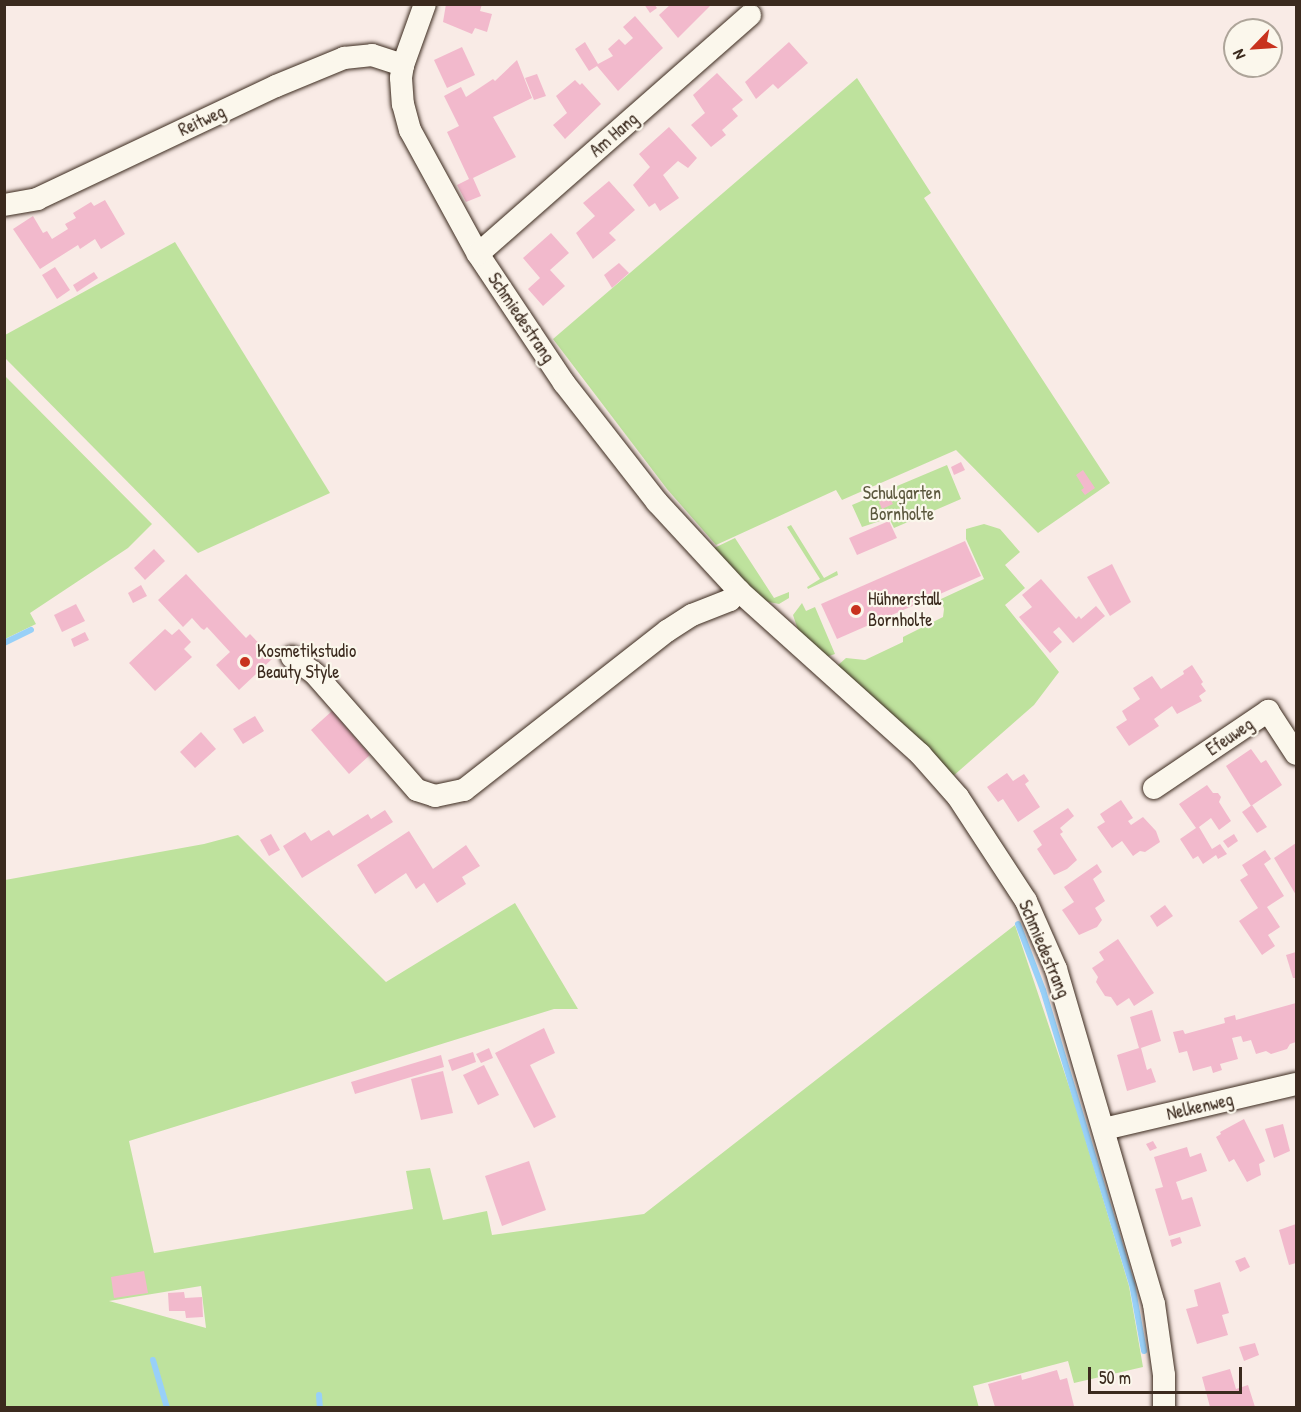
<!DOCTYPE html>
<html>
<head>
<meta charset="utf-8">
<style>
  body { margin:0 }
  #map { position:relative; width:1301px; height:1412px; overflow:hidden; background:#f9ebe6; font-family:"Patrick Hand",sans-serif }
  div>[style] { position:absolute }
  .green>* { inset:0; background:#bee29d }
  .stream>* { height:6px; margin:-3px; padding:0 3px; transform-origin:3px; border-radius:3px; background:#98d0f8 }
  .building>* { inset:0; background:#f2b9cc }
  .roads { filter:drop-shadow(0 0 2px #3b2a1e) drop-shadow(0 0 2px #3b2a1e) }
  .street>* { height:22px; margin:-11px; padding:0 11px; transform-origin:11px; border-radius:11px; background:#fbf7ec }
  .dots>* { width:16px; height:16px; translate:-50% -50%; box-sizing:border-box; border:3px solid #fbf7ec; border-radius:50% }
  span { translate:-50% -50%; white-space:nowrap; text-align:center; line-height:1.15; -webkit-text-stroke:4.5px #fbf7ec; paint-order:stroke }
  .street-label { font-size:18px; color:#3b2a1e }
  .park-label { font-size:18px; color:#5c583e }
  .poi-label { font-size:18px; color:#3b2a1e }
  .left { translate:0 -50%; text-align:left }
  .frame { position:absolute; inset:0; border:6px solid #3b2a1e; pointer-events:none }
  .north { position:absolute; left:1223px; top:18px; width:60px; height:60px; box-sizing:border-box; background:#fbf7ec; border:2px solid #aea59a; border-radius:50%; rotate:245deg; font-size:16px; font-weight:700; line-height:24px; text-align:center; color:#3b2a1e }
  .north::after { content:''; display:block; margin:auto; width:21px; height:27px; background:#c8321e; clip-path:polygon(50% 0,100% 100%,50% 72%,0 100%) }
  .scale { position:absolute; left:1088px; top:1367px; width:154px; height:27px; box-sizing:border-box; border:3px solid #3b2a1e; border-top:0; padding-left:8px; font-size:18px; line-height:21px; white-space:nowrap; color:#3b2a1e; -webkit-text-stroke:4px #fbf7ec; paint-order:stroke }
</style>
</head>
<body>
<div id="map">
  <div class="green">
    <i style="clip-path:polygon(857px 78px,931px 193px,924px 198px,1110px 483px,1038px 533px,956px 450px,842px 500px,836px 490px,716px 545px,667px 489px,553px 339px)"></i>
    <i style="clip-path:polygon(175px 242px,330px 493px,198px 553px,5px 358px,5px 335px)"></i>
    <i style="clip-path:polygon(5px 376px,152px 524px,128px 548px,30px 613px,36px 624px,5px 639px)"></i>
    <i style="clip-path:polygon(947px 465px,961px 499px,894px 528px,889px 518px,862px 527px,852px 505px)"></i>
    <i style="clip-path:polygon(984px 524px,1000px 529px,1020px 552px,1005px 565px,1025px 588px,1005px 605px,1059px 672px,1034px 705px,952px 777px,837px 666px,846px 658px,865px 660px,903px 642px,903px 637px,943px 617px,944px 609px,941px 599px,984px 579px,966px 539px,966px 529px)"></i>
    <i style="clip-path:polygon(791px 525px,824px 578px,837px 571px,838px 575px,808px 589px,807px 587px,820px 579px,787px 527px)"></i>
    <i style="clip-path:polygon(735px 538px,774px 598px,789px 592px,789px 598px,779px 604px,760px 600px,710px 550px)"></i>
    <i style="clip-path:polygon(802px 603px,806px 611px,815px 607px,835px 654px,826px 657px,798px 630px,793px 615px)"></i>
    <i style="clip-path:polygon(evenodd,238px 835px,386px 982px,515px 903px,578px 1009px,554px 1009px,129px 1141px,154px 1253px,413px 1209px,406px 1171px,430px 1168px,443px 1220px,487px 1211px,492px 1235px,644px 1214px,1015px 925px,1075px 1104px,1129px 1286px,1143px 1367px,1074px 1383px,1068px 1361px,973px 1386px,979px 1408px,5px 1408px,5px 880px,204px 844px,238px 835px,201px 1286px,206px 1328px,109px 1301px,201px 1286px)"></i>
  </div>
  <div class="stream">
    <i style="left:4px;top:643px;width:30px;rotate:-26deg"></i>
    <i style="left:1018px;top:924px;width:71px;rotate:69.3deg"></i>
    <i style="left:1043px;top:990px;width:307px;rotate:73.2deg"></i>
    <i style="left:1132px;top:1284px;width:68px;rotate:79.8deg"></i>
    <i style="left:153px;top:1360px;width:50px;rotate:73.7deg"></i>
    <i style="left:319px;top:1395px;width:13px;rotate:86deg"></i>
  </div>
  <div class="building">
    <i style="clip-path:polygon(446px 4px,482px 4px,480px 11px,492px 14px,487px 32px,475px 28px,472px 34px,443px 22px)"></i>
    <i style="clip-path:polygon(644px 4px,654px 4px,657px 8px,650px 13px)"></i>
    <i style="clip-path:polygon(671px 4px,712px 4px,678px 38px,659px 15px)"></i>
    <i style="clip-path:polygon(635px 16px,663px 48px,618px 91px,597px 66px,589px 71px,575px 49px,585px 42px,598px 64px,613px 56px,608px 49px,619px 39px,625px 45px,633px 38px,623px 27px)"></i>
    <i style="clip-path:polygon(789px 42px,808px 63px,778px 89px,773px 84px,756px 99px,745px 82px)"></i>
    <i style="clip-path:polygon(462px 47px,475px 75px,447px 88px,434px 60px)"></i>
    <i style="clip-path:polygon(517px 60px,532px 98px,493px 117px,516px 157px,473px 178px,481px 196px,466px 202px,457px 185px,469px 179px,447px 132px,459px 126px,444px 96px,461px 87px,466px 97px,493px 79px,495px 81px)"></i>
    <i style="clip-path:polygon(717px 73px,743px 100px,732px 109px,738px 116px,722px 130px,726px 135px,711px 147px,691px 125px,705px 113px,693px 95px)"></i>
    <i style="clip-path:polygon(537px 74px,546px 96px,534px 100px,525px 78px)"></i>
    <i style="clip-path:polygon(575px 80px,580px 85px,582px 83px,601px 104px,565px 139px,553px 125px,567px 113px,556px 96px)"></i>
    <i style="clip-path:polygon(669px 127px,697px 158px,688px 168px,678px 161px,663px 175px,679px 198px,660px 211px,655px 203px,649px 207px,633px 185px,650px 167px,639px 154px)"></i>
    <i style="clip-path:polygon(609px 181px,635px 210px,609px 233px,616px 240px,593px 259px,576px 233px,595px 216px,583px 203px)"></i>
    <i style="clip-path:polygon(105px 200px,125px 234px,101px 249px,95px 239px,80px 249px,78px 245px,40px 269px,13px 229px,33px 216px,43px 233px,47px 231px,52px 239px,68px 229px,65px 224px,76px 218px,73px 213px,91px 202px,94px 206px)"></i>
    <i style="clip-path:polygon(551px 233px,569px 253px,550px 270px,565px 286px,543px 306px,528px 289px,540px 278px,523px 258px)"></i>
    <i style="clip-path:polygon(619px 263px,629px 273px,612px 288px,604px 275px)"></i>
    <i style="clip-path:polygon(55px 267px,70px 290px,57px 299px,42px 275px)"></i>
    <i style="clip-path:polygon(94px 272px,98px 278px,77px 292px,73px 285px)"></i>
    <i style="clip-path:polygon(961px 462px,965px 470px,954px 475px,951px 467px)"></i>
    <i style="clip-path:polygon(1083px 470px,1095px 488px,1085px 495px,1081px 490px,1084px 488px,1076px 475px)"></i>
    <i style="clip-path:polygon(889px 497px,893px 504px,882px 509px,879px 502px)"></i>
    <i style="clip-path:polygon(889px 521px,897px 538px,857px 555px,849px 538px)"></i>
    <i style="clip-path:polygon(965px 541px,981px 576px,837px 639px,821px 604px)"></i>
    <i style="clip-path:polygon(154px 549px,165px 561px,145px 580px,134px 568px)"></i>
    <i style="clip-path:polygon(1112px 564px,1131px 602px,1110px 616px,1087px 577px)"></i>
    <i style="clip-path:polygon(186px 574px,246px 638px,250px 634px,273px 658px,239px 690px,216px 665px,230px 652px,207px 627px,204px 630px,201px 628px,192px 618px,183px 627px,158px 600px)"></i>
    <i style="clip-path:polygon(1041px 579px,1076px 619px,1079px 616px,1081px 619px,1096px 606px,1105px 616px,1073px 643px,1059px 627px,1053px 632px,1062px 642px,1050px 653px,1019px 617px,1032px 607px,1022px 595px)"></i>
    <i style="clip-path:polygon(141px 585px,147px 596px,133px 603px,128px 593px)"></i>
    <i style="clip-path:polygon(76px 604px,85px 621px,62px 632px,54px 615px)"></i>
    <i style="clip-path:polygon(165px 629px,172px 635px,179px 629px,191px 642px,184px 649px,192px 657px,155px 691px,129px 663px)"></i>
    <i style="clip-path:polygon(85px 632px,89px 640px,74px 647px,71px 639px)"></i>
    <i style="clip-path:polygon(1192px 665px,1203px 682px,1201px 684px,1206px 691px,1199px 696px,1202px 701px,1177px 714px,1172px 706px,1154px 719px,1159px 726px,1129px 746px,1116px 727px,1127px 720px,1122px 711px,1140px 699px,1133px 688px,1152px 676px,1161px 689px,1184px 674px,1183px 671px)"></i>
    <i style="clip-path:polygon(332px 711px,370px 755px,349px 774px,311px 730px)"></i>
    <i style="clip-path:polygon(255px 716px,264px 731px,243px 744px,233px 729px)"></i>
    <i style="clip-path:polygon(201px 732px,216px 749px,195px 768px,180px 752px)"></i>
    <i style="clip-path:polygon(1251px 749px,1261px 763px,1266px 760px,1282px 785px,1251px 806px,1226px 766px)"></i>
    <i style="clip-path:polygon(1007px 773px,1013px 781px,1024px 774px,1029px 781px,1025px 784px,1040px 807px,1018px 822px,1003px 799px,998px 802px,987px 787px)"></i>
    <i style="clip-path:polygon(1207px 785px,1213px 793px,1218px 793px,1221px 797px,1219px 802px,1231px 821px,1219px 830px,1211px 818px,1199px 827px,1212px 849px,1220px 844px,1227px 854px,1218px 859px,1216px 855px,1203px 864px,1198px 856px,1193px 859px,1180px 839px,1196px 828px,1179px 804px)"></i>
    <i style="clip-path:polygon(1121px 800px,1133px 818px,1128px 821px,1131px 825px,1143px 817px,1156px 831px,1160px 842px,1145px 852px,1140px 851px,1133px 856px,1122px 841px,1112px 848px,1097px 827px,1105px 822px,1100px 814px)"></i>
    <i style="clip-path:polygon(1252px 805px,1267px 827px,1257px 833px,1242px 812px)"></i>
    <i style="clip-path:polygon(1068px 808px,1074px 816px,1060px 828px,1063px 832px,1060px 834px,1077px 860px,1067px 869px,1054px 875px,1037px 849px,1042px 845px,1033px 831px)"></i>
    <i style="clip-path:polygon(385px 810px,393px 822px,302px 878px,283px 846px,305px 832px,311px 841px,329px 830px,333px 836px,368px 814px,371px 819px)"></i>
    <i style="clip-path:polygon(409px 831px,433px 869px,466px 845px,480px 866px,462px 877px,466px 884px,437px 903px,424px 883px,416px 889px,406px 873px,375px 894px,357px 865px)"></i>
    <i style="clip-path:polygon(271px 834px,280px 850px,269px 856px,260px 840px)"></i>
    <i style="clip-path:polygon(1234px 834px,1238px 841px,1228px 848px,1223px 841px)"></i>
    <i style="clip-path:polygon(1296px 843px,1296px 895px,1274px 858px)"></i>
    <i style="clip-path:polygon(1265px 850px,1271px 859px,1264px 864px,1284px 896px,1267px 907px,1280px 927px,1268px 935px,1275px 946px,1262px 955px,1239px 921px,1258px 908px,1240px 880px,1248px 875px,1242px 865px)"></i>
    <i style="clip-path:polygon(1097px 864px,1102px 872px,1093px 879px,1105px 901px,1095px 908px,1102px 920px,1097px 927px,1079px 935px,1062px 910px,1074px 902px,1064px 887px)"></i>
    <i style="clip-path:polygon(1165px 905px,1173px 916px,1157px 927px,1150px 916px)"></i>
    <i style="clip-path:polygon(1118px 939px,1154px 993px,1134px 1006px,1129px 998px,1117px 1006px,1111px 997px,1105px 996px,1096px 982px,1098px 977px,1092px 968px,1104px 960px,1099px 952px)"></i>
    <i style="clip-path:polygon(1296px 952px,1296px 978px,1293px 978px,1286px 955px)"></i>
    <i style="clip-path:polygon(1296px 1003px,1296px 1042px,1290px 1044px,1287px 1049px,1271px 1054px,1266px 1051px,1256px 1054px,1251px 1040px,1243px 1042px,1241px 1036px,1232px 1038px,1238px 1059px,1220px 1064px,1222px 1070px,1213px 1073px,1211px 1066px,1193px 1071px,1187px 1051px,1179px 1053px,1173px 1032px,1183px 1030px,1185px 1034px,1225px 1023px,1224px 1018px,1235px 1015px,1236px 1020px)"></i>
    <i style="clip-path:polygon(1152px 1010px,1161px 1041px,1141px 1048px,1147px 1070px,1151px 1068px,1156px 1082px,1127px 1091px,1117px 1055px,1139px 1048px,1130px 1017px)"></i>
    <i style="clip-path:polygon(544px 1028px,555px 1053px,530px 1065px,556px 1117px,534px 1128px,495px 1053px)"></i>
    <i style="clip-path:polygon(489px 1048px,493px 1058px,481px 1063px,476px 1054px)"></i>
    <i style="clip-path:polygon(473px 1052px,476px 1062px,452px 1071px,448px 1060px)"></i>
    <i style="clip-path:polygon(441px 1055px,444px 1067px,355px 1094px,351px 1082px)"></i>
    <i style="clip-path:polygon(484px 1065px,499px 1095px,478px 1105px,463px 1075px)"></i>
    <i style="clip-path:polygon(443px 1071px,453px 1113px,421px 1120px,411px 1079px)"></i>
    <i style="clip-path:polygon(1244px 1119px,1265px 1161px,1259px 1164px,1261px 1175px,1247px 1182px,1234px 1159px,1229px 1162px,1216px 1137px,1221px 1134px,1220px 1132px)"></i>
    <i style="clip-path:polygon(1283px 1124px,1290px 1151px,1274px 1158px,1265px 1129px)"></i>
    <i style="clip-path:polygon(1153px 1141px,1157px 1148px,1150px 1151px,1146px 1144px)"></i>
    <i style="clip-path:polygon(1187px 1147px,1190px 1157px,1201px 1153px,1207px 1171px,1176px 1182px,1182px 1200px,1192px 1197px,1201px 1226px,1169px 1236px,1155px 1189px,1163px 1187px,1154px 1157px)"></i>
    <i style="clip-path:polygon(529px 1161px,546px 1210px,502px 1226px,485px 1176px)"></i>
    <i style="clip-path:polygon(1296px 1224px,1296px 1263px,1289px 1265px,1279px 1230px)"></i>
    <i style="clip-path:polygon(1180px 1237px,1182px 1243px,1172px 1247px,1170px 1240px)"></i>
    <i style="clip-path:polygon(1245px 1257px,1250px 1267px,1240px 1272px,1235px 1261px)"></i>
    <i style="clip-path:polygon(144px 1271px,148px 1293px,114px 1298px,111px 1277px)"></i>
    <i style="clip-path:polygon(1220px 1282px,1229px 1313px,1222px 1315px,1228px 1335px,1197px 1344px,1186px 1309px,1198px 1306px,1194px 1290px)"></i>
    <i style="clip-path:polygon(184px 1292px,185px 1298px,202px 1297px,203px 1317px,186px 1318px,185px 1311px,169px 1311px,168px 1293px)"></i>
    <i style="clip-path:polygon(1255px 1343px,1259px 1355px,1244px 1361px,1239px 1347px)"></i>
    <i style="clip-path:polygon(1230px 1369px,1236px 1389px,1248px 1385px,1255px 1407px,1210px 1407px,1202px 1377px)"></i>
    <i style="clip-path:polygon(1057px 1370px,1060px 1380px,1067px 1378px,1074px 1406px,995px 1407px,988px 1384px,1021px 1375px,1022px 1380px)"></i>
  </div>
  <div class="roads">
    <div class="street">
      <i style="left:425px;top:4px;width:65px;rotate:109.8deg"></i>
      <i style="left:403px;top:65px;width:13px;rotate:99deg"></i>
      <i style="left:401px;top:78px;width:26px;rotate:86deg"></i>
      <i style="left:403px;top:104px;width:27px;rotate:75deg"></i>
      <i style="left:410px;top:130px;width:141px;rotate:61.3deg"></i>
      <i style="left:478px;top:254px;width:155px;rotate:56.3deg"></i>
      <i style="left:564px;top:383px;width:151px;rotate:52deg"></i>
      <i style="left:657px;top:502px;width:121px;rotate:47.3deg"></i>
      <i style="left:739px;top:591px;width:244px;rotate:42deg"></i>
      <i style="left:920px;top:754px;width:57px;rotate:48.5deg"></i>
      <i style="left:958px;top:797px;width:124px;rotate:56.8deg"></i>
      <i style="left:1026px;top:901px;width:74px;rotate:66.2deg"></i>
      <i style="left:1056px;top:969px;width:349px;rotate:73.7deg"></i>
      <i style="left:1154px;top:1304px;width:72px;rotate:82deg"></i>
      <i style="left:1164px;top:1375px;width:33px;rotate:90deg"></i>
      <i style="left:4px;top:205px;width:34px;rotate:-10deg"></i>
      <i style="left:37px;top:199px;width:264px;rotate:-25.3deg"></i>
      <i style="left:276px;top:86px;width:74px;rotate:-22.4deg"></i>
      <i style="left:344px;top:58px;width:28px;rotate:-6deg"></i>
      <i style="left:372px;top:55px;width:33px;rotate:18deg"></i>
      <i style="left:478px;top:254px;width:362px;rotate:-41.3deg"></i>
      <i style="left:292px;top:657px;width:29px;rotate:36deg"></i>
      <i style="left:315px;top:674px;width:154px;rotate:48.7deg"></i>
      <i style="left:417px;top:790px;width:19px;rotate:18deg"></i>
      <i style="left:435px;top:796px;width:30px;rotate:-12deg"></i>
      <i style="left:464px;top:790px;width:258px;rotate:-38.1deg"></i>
      <i style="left:667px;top:631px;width:30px;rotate:-33deg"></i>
      <i style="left:692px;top:615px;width:41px;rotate:-21.5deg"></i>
      <i style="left:730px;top:600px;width:13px;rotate:-45deg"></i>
      <i style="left:1154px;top:788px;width:138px;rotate:-34deg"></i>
      <i style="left:1268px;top:711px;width:51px;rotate:56.9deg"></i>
      <i style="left:1104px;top:1129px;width:197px;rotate:-13.2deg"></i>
    </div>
  </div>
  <div class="dots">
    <i style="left:856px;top:610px;background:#c8321e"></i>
    <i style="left:245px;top:662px;background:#c8321e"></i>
  </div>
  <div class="street-label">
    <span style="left:202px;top:121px;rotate:-25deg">Reitweg</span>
    <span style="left:614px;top:135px;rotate:-41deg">Am Hang</span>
    <span style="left:521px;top:318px;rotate:56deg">Schmiedestrang</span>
    <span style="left:1230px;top:737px;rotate:-34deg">Efeuweg</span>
    <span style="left:1044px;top:949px;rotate:67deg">Schmiedestrang</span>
    <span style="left:1200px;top:1107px;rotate:-13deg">Nelkenweg</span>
  </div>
  <div class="park-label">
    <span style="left:902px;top:504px">Schulgarten<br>Bornholte</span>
  </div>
  <div class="poi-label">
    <span class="left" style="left:868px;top:610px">Hühnerstall<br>Bornholte</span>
    <span class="left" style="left:257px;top:662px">Kosmetikstudio<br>Beauty Style</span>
  </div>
  <div class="frame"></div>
  <div class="north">N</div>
  <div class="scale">50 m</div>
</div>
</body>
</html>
